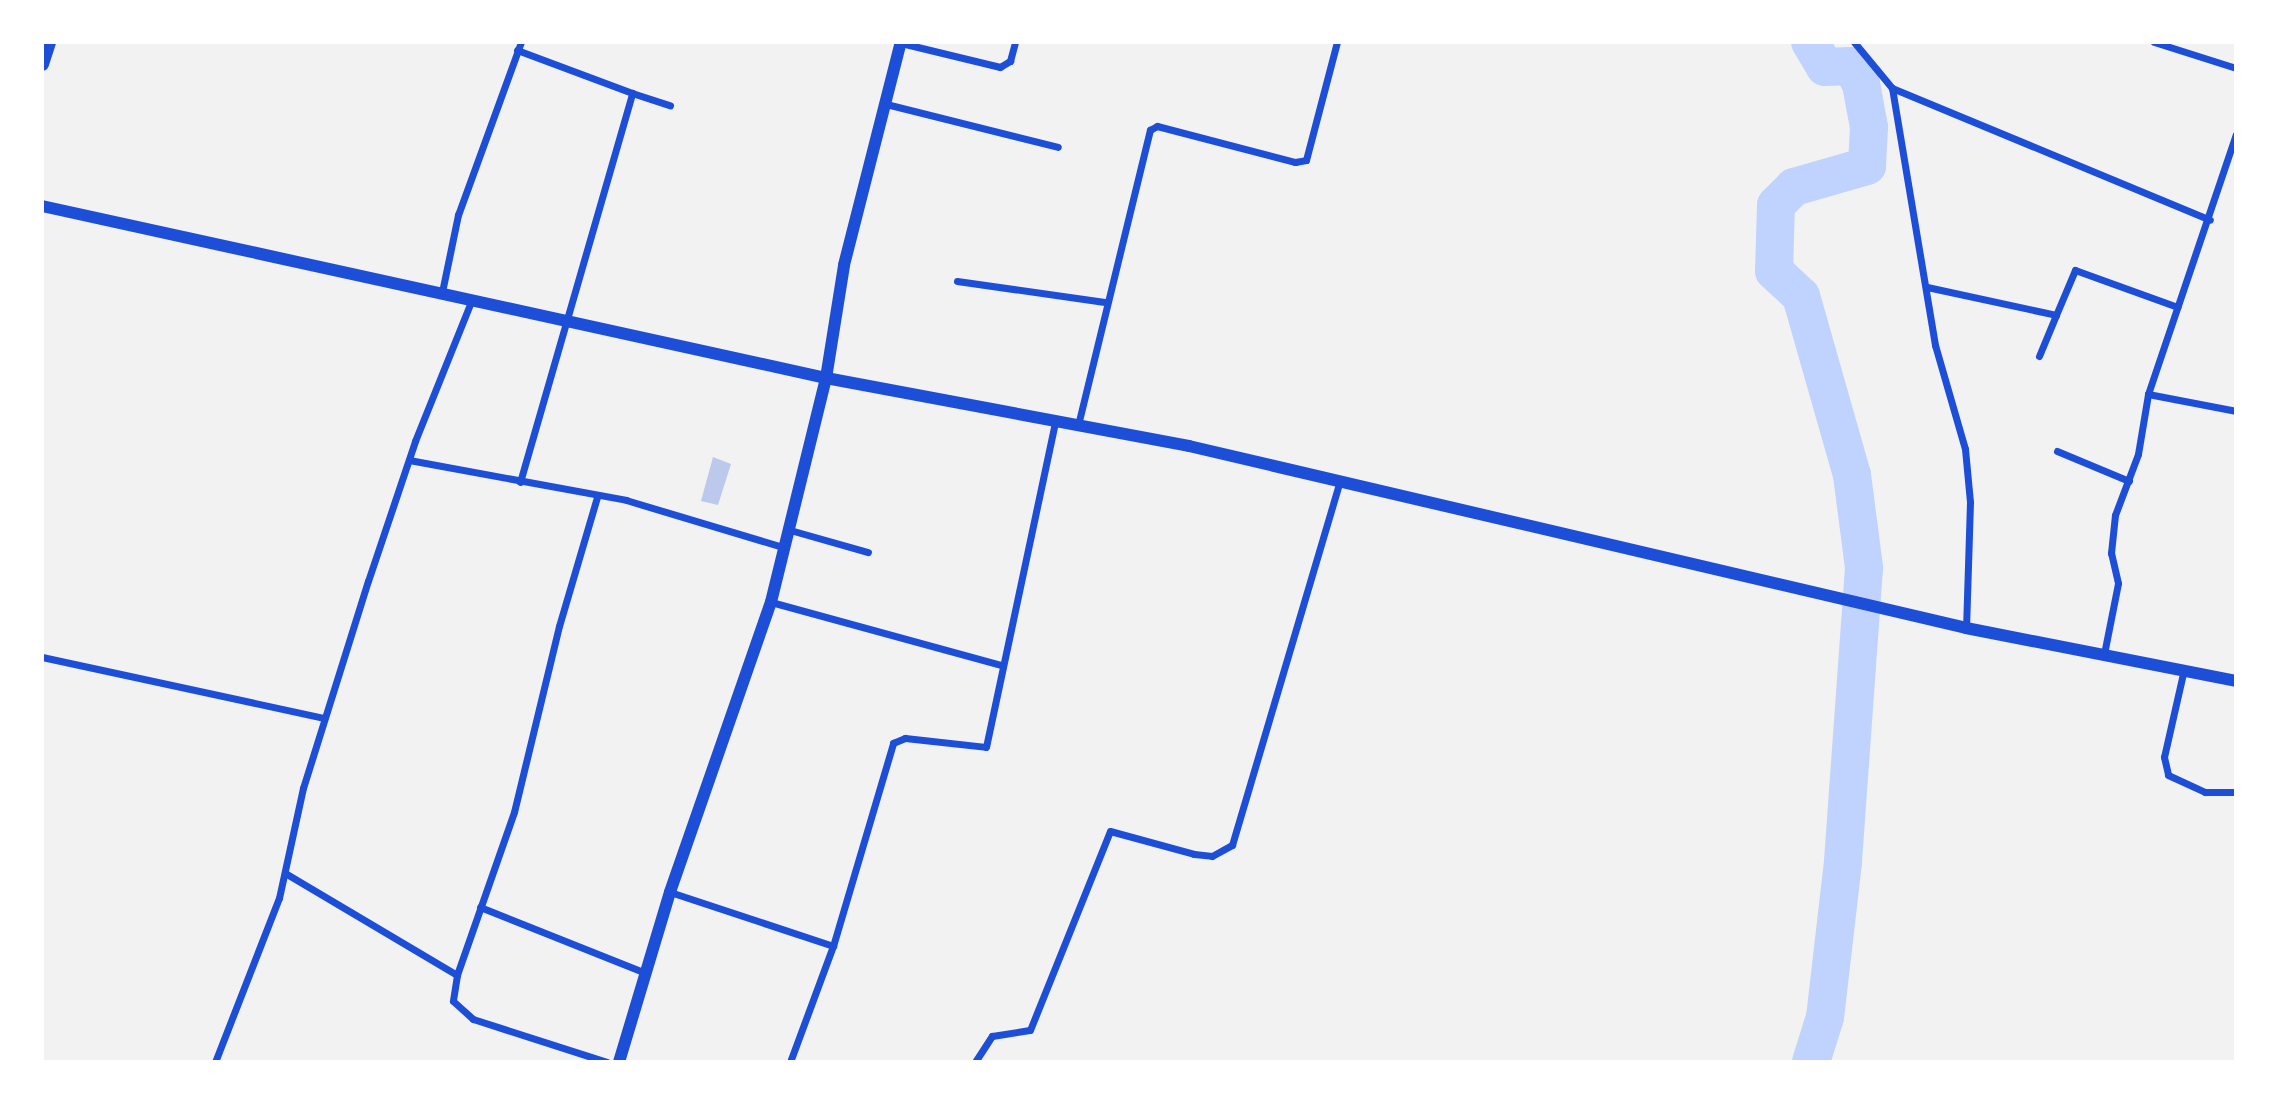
<!DOCTYPE html>
<html>
<head>
<meta charset="utf-8">
<style>
  body { margin:0 }
  #map { position:relative; width:2278px; height:1104px; overflow:hidden; background:#f2f2f2; font-family:"Source Sans 3",sans-serif }
  div>[style] { position:absolute }
  .river>* { height:38px; margin:-19px; padding:0 19px; transform-origin:19px; border-radius:19px; background:#bfd3fe }
  .building>* { inset:0; background:#bdc9ec }
  .minor>* { height:7px; margin:-3.5px; padding:0 3.5px; transform-origin:3.5px; border-radius:3.5px; background:#1d4ed8 }
  .tertiary>* { height:12px; margin:-6px; padding:0 6px; transform-origin:6px; border-radius:6px; background:#1d4ed8 }
  .secondary>* { height:14px; margin:-7px; padding:0 7px; transform-origin:7px; border-radius:7px; background:#1d4ed8 }
  span { translate:-50% -50%; white-space:nowrap; text-align:center; line-height:1.15; -webkit-text-stroke:7px #fff; paint-order:stroke }
  .frame { position:absolute; inset:0; border:44px solid #fff; pointer-events:none }
</style>
</head>
<body>
<div id="map">
  <div class="river">
    <i style="left:1810px;top:42px;width:29px;rotate:59deg"></i>
    <i style="left:1825px;top:67px;width:26px;rotate:-2deg"></i>
    <i style="left:1851px;top:66px;width:21px;rotate:61deg"></i>
    <i style="left:1861px;top:84px;width:44px;rotate:79.5deg"></i>
    <i style="left:1869px;top:127px;width:39px;rotate:93deg"></i>
    <i style="left:1867px;top:166px;width:76px;rotate:164deg"></i>
    <i style="left:1794px;top:187px;width:25px;rotate:135deg"></i>
    <i style="left:1776px;top:205px;width:66px;rotate:91.7deg"></i>
    <i style="left:1774px;top:271px;width:37px;rotate:43deg"></i>
    <i style="left:1801px;top:296px;width:186px;rotate:74.1deg"></i>
    <i style="left:1852px;top:475px;width:94px;rotate:82.6deg"></i>
    <i style="left:1864px;top:568px;width:295px;rotate:94.1deg"></i>
    <i style="left:1843px;top:862px;width:156px;rotate:96.6deg"></i>
    <i style="left:1825px;top:1017px;width:47px;rotate:107.3deg"></i>
  </div>
  <div class="building">
    <i style="clip-path:polygon(713px 457px,731px 464px,718px 505px,701px 501px)"></i>
  </div>
  <div class="minor">
    <i style="left:1854px;top:42px;width:60px;rotate:50.4deg"></i>
    <i style="left:1892px;top:88px;width:261px;rotate:80.5deg"></i>
    <i style="left:1935px;top:345px;width:108px;rotate:73.9deg"></i>
    <i style="left:1965px;top:449px;width:53px;rotate:84.6deg"></i>
    <i style="left:1970px;top:502px;width:126px;rotate:91.8deg"></i>
    <i style="left:2154px;top:42px;width:86px;rotate:17.6deg"></i>
    <i style="left:901px;top:43px;width:102px;rotate:13.6deg"></i>
    <i style="left:1000px;top:67px;width:12px;rotate:-31deg"></i>
    <i style="left:1010px;top:61px;width:20px;rotate:-75deg"></i>
    <i style="left:517px;top:50px;width:123px;rotate:20.5deg"></i>
    <i style="left:1892px;top:88px;width:344px;rotate:22.5deg"></i>
    <i style="left:886px;top:104px;width:177px;rotate:14deg"></i>
    <i style="left:957px;top:281px;width:149px;rotate:8.1deg"></i>
    <i style="left:1927px;top:287px;width:132px;rotate:12.2deg"></i>
    <i style="left:2056px;top:315px;width:49px;rotate:-67.1deg"></i>
    <i style="left:2075px;top:270px;width:109px;rotate:19.8deg"></i>
    <i style="left:442px;top:292px;width:79px;rotate:-78.3deg"></i>
    <i style="left:458px;top:215px;width:184px;rotate:-70deg"></i>
    <i style="left:2039px;top:356px;width:44px;rotate:-67.5deg"></i>
    <i style="left:2148px;top:394px;width:90px;rotate:10.9deg"></i>
    <i style="left:1078px;top:425px;width:304px;rotate:-76.3deg"></i>
    <i style="left:1150px;top:130px;width:8px;rotate:-30deg"></i>
    <i style="left:1157px;top:126px;width:143px;rotate:14.6deg"></i>
    <i style="left:1295px;top:162px;width:11px;rotate:-10deg"></i>
    <i style="left:1306px;top:160px;width:122px;rotate:-75.3deg"></i>
    <i style="left:2057px;top:451px;width:78px;rotate:22.6deg"></i>
    <i style="left:409px;top:460px;width:221px;rotate:10.4deg"></i>
    <i style="left:626px;top:500px;width:164px;rotate:16.7deg"></i>
    <i style="left:520px;top:482px;width:405px;rotate:-73.9deg"></i>
    <i style="left:632px;top:93px;width:40px;rotate:18deg"></i>
    <i style="left:597px;top:497px;width:134px;rotate:106.4deg"></i>
    <i style="left:559px;top:626px;width:191px;rotate:103.6deg"></i>
    <i style="left:514px;top:812px;width:173px;rotate:109.3deg"></i>
    <i style="left:457px;top:975px;width:26px;rotate:99deg"></i>
    <i style="left:453px;top:1001px;width:27px;rotate:42deg"></i>
    <i style="left:473px;top:1019px;width:141px;rotate:17.8deg"></i>
    <i style="left:790px;top:530px;width:81px;rotate:15.8deg"></i>
    <i style="left:771px;top:602px;width:238px;rotate:15.3deg"></i>
    <i style="left:2104px;top:654px;width:72px;rotate:-78.8deg"></i>
    <i style="left:2118px;top:583px;width:31px;rotate:-103deg"></i>
    <i style="left:2111px;top:553px;width:38px;rotate:-84deg"></i>
    <i style="left:2115px;top:515px;width:65px;rotate:-69.3deg"></i>
    <i style="left:2138px;top:454px;width:61px;rotate:-80.5deg"></i>
    <i style="left:2148px;top:394px;width:274px;rotate:-71.3deg"></i>
    <i style="left:42px;top:657px;width:289px;rotate:12.2deg"></i>
    <i style="left:2184px;top:669px;width:90px;rotate:102.8deg"></i>
    <i style="left:2164px;top:757px;width:18px;rotate:77deg"></i>
    <i style="left:2168px;top:775px;width:41px;rotate:24.7deg"></i>
    <i style="left:2205px;top:792px;width:31px"></i>
    <i style="left:285px;top:873px;width:200px;rotate:30.7deg"></i>
    <i style="left:670px;top:892px;width:172px;rotate:18.3deg"></i>
    <i style="left:480px;top:907px;width:179px;rotate:21.7deg"></i>
    <i style="left:215px;top:1062px;width:176px;rotate:-68.7deg"></i>
    <i style="left:279px;top:898px;width:113px;rotate:-77.7deg"></i>
    <i style="left:303px;top:788px;width:217px;rotate:-72.6deg"></i>
    <i style="left:368px;top:581px;width:148px;rotate:-71.4deg"></i>
    <i style="left:415px;top:441px;width:153px;rotate:-68.1deg"></i>
    <i style="left:790px;top:1062px;width:124px;rotate:-69.7deg"></i>
    <i style="left:833px;top:946px;width:212px;rotate:-73.5deg"></i>
    <i style="left:893px;top:743px;width:13px;rotate:-23deg"></i>
    <i style="left:905px;top:738px;width:81px;rotate:6.3deg"></i>
    <i style="left:986px;top:747px;width:333px;rotate:-78deg"></i>
    <i style="left:975px;top:1062px;width:31px;rotate:-57deg"></i>
    <i style="left:992px;top:1036px;width:38px;rotate:-9deg"></i>
    <i style="left:1030px;top:1030px;width:214px;rotate:-68.1deg"></i>
    <i style="left:1110px;top:831px;width:87px;rotate:15.3deg"></i>
    <i style="left:1194px;top:854px;width:18px;rotate:6deg"></i>
    <i style="left:1212px;top:856px;width:23px;rotate:-29deg"></i>
    <i style="left:1232px;top:845px;width:377px;rotate:-73.5deg"></i>
  </div>
  <div class="tertiary">
    <i style="left:42px;top:206px;width:803px;rotate:12.37deg"></i>
    <i style="left:826px;top:378px;width:369px;rotate:10.6deg"></i>
    <i style="left:1189px;top:446px;width:798px;rotate:13.18deg"></i>
    <i style="left:1966px;top:628px;width:275px;rotate:11.1deg"></i>
    <i style="left:619px;top:1062px;width:177px;rotate:-73.3deg"></i>
    <i style="left:670px;top:892px;width:307px;rotate:-70.8deg"></i>
    <i style="left:771px;top:602px;width:231px;rotate:-76.2deg"></i>
    <i style="left:826px;top:378px;width:114px;rotate:-80.9deg"></i>
    <i style="left:844px;top:265px;width:230px;rotate:-75.7deg"></i>
  </div>
  <div class="secondary">
    <i style="left:42px;top:64px;width:23px;rotate:-72deg"></i>
  </div>
  <div class="frame"></div>
</div>
</body>
</html>
